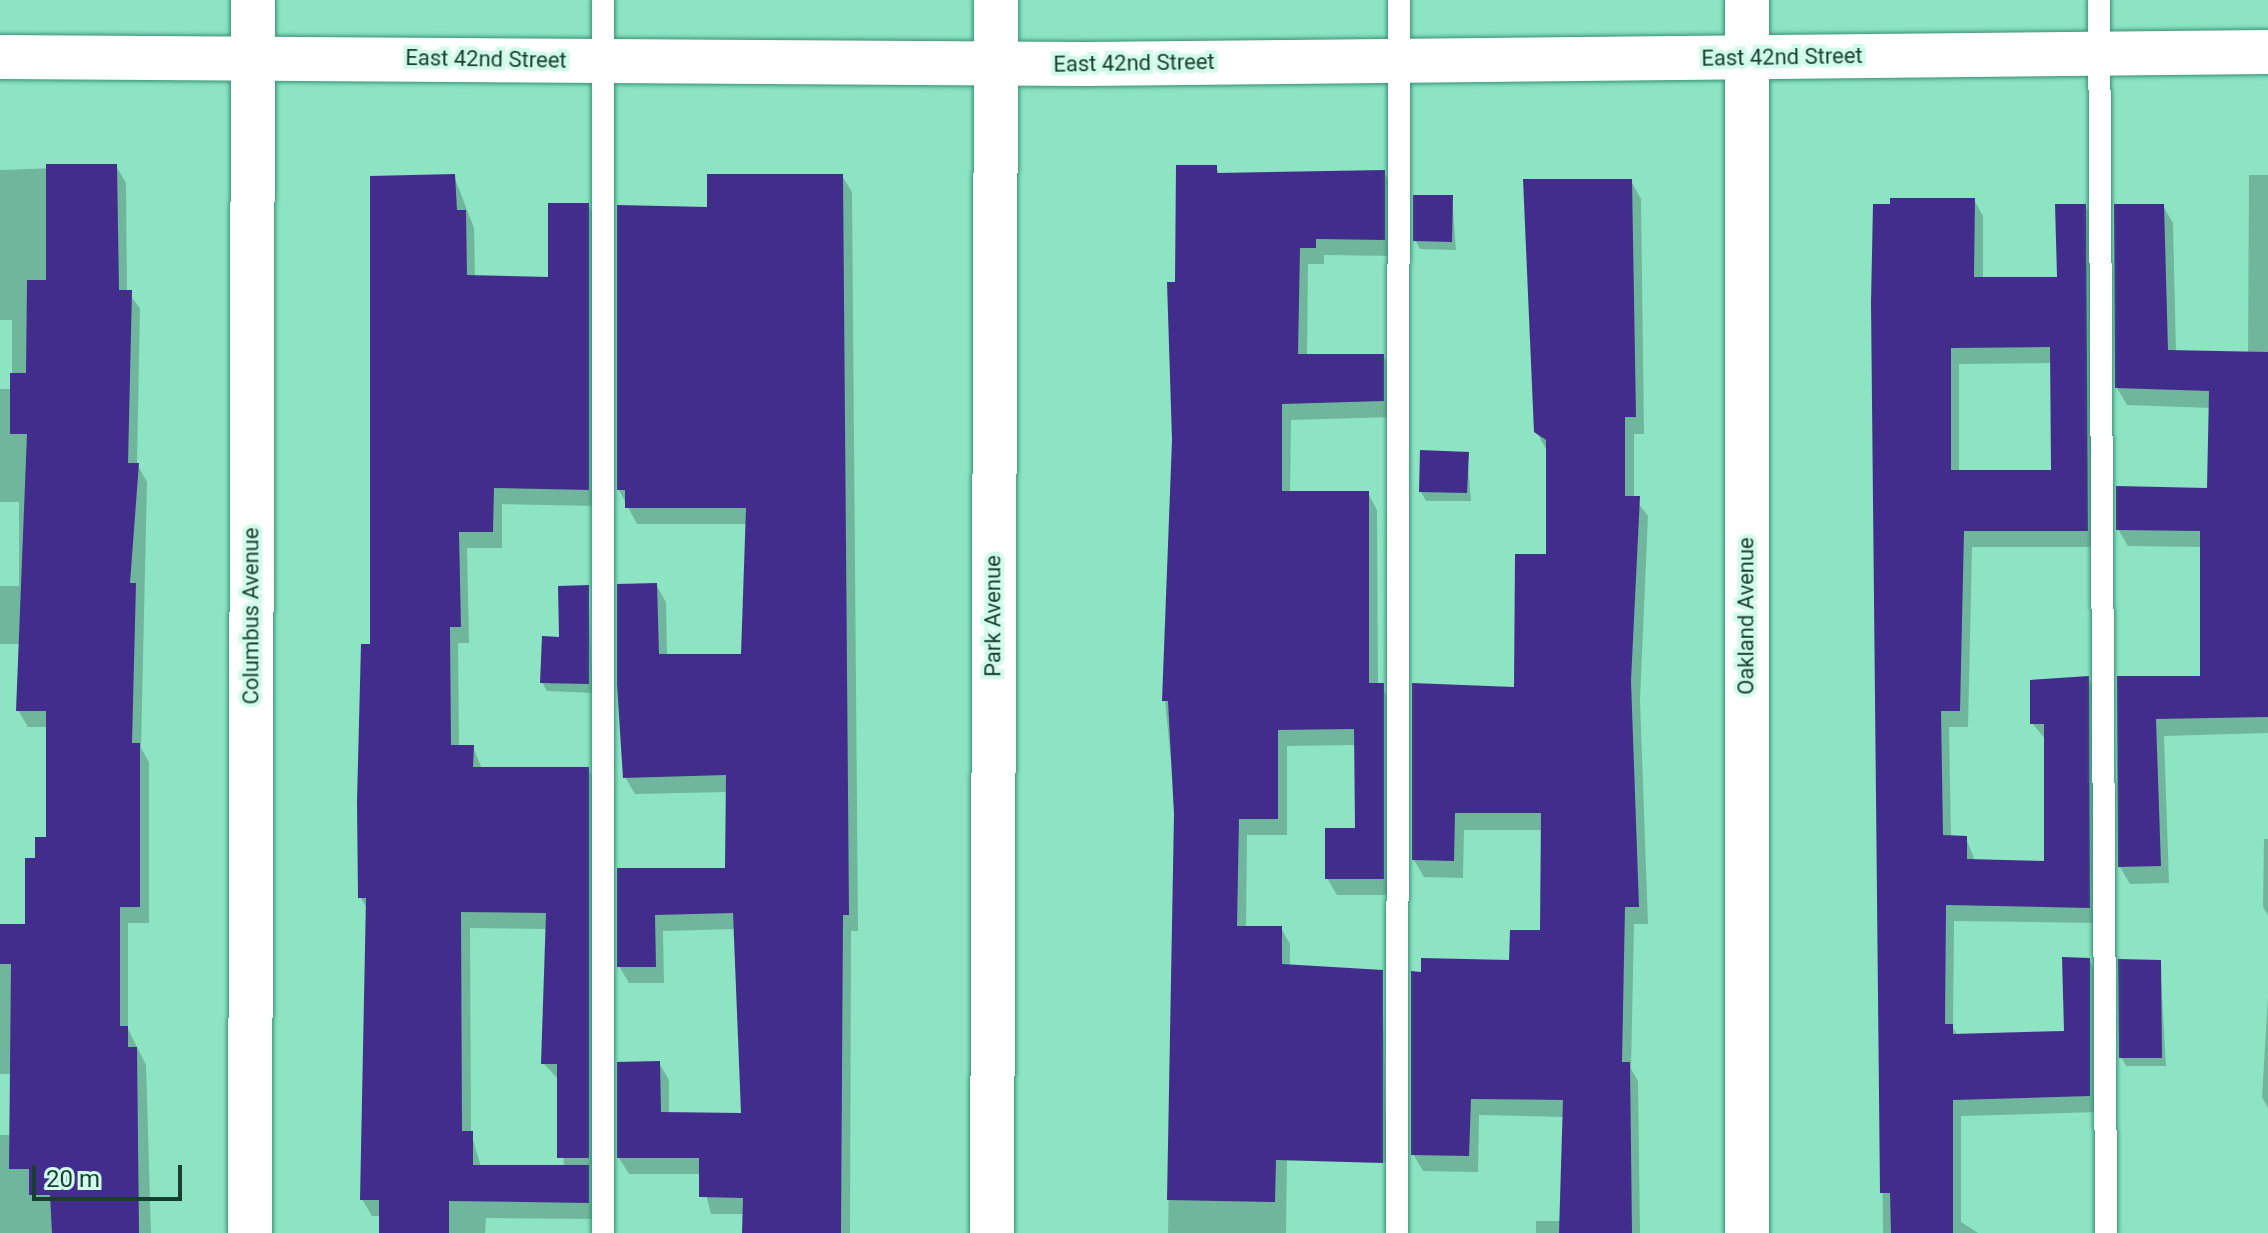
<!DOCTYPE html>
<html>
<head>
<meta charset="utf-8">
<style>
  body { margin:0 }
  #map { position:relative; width:2268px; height:1233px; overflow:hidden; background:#8ce4c3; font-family:Roboto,sans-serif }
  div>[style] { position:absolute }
  .shadow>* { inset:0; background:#0003 }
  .building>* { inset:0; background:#432d8c }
  .roads { filter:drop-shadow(0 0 2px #379274) drop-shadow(0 0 2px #379274) }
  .lane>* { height:22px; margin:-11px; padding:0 11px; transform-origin:11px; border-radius:11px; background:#fff }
  .street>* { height:44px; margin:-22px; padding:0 22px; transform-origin:22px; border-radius:22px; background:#fff }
  .secondary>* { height:44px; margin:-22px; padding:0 22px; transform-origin:22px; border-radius:22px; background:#fff }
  span { translate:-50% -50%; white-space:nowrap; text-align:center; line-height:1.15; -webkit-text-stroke:8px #d1fbea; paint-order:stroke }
  .street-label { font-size:22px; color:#183e30 }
  .scale { position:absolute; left:32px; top:1165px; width:150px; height:36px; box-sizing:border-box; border:4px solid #183e30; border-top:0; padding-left:10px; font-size:24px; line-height:28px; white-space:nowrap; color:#183e30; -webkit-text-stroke:6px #d1fbea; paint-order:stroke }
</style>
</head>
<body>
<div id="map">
  <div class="shadow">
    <i style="clip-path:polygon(116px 166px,126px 183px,127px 292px,140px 308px,137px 464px,147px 482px,141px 748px,149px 762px,149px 923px,128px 923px,128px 1029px,146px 1065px,151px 1233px,0 1233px,0 1135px,11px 1135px,12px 1074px,0 1074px,0 926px,27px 926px,37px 860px,48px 839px,48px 727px,28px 727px,18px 710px,19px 644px,0 644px,0 586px,19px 586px,19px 502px,0 502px,0 389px,12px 389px,12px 320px,0 320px,0 170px)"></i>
    <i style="clip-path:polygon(1216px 167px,1220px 175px,1384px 172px,1393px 189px,1393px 256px,1324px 255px,1324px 264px,1308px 264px,1307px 356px,1383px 356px,1393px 373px,1393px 417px,1291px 420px,1290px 493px,1368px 493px,1377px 510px,1378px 685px,1392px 702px,1392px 895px,1337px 895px,1327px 878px,1357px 830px,1356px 745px,1287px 746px,1287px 835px,1247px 835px,1246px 928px,1281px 928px,1290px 944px,1286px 1233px,1168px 1233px,1176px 814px,1165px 700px,1174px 440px,1169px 284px,1177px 284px)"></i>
    <i style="clip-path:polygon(2249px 175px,2268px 175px,2268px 744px,2268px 733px,2164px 736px,2169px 883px,2130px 884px,2120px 867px,2119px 678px,2202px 678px,2202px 547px,2128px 546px,2118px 529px,2209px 490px,2211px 408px,2127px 405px,2117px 388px,2163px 206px,2173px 223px,2176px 353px,2248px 354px)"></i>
    <i style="clip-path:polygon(evenodd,454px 176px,474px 228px,475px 278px,550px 279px,588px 205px,597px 221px,597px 506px,502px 504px,502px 548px,467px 548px,469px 643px,458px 643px,459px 747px,473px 747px,482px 769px,588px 769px,597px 785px,597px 1219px,486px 1218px,485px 1233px,381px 1233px,381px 1216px,372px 1216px,362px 1199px,368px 910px,360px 897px,372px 646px,454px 176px,470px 928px,548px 929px,543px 1063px,559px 1080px,564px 1167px,481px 1167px,471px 1133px,470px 928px)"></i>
    <i style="clip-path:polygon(842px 176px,852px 192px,858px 931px,851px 931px,850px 1233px,743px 1233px,744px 1214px,711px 1214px,701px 1174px,629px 1174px,619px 1158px,659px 1063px,669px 1080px,669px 1114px,743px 1115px,736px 929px,663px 931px,664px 983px,629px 983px,619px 966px,619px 870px,727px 870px,728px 792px,635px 794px,625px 777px,656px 585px,666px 602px,667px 656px,743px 656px,747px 524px,637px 524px,619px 490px,709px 209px)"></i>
    <i style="clip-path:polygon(1631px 181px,1641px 199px,1644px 434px,1634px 434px,1634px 498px,1648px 516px,1640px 700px,1648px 924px,1634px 924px,1631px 1069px,1638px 1081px,1640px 1233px,1536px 1233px,1536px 1221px,1561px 1221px,1564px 1117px,1479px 1115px,1478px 1172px,1423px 1171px,1413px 1154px,1511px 962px,1542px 932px,1543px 830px,1464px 830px,1463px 878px,1424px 877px,1414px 860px,1516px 689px,1548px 556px,1546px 449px,1536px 431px)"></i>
    <i style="clip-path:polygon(1452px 197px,1456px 250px,1420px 249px,1415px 240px)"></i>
    <i style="clip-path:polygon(evenodd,1974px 200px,1983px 216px,1983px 279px,2059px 279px,2085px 206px,2095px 222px,2096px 547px,1972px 547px,1968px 727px,1949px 727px,1951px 838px,1966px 838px,1975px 861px,2046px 863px,2046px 740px,2032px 723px,2088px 678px,2097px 695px,2099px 923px,1954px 921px,1953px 1028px,1958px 1036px,2066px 1033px,2089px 960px,2099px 977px,2099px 1112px,1961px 1116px,1961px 1222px,1978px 1233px,1883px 1233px,1875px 206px,1974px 200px,2052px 363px,2053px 472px,1959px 472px,1959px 364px,2052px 363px)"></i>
    <i style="clip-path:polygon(1467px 454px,1471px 501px,1426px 501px,1421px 492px)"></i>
    <i style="clip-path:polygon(588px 587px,593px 693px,547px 691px,542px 682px)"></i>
    <i style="clip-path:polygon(2264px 839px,2268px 839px,2268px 915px,2263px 907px)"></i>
    <i style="clip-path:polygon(2160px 962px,2166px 1066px,2126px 1066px,2121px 1057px)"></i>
    <i style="clip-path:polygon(1382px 972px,1387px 1162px,1356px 1162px)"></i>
    <i style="clip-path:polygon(2268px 997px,2268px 1108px,2262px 1097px)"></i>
  </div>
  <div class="building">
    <i style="clip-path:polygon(46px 164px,117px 164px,119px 290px,132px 290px,128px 463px,139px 463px,130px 583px,136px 583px,132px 743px,140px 743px,140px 907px,120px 907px,120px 1026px,128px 1026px,128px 1047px,137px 1047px,139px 1233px,52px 1233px,50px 1195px,29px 1195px,29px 1169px,9px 1169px,11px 964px,0 964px,0 924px,25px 924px,25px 858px,35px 858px,35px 837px,46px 837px,46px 711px,16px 711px,27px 434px,10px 434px,10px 373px,26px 373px,27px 280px,46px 280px)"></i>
    <i style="clip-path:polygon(1176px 165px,1217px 165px,1217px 173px,1385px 170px,1385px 240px,1316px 239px,1316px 248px,1300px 248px,1298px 354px,1384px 354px,1384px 401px,1282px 404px,1282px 491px,1369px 491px,1369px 683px,1384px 683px,1384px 879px,1325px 879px,1325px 828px,1355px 828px,1354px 729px,1278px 730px,1278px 819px,1239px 819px,1237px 926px,1282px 926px,1282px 964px,1383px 970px,1383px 1163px,1276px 1160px,1275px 1202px,1167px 1200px,1174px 814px,1168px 701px,1162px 701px,1172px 440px,1167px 282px,1175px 282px)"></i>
    <i style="clip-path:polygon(455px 174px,457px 210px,466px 210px,467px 275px,548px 277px,548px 203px,589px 203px,589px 490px,494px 488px,493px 532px,459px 532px,461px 627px,450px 627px,451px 745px,474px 745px,473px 767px,589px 767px,589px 1158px,557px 1158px,557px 1064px,541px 1064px,546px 913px,461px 912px,462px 1131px,473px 1131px,473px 1165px,589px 1165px,589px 1203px,449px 1201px,449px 1233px,379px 1233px,379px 1200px,360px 1200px,366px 898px,358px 898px,357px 801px,361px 644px,370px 644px,370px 176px)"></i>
    <i style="clip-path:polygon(707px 174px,843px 174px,849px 915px,843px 915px,841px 1233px,742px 1233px,743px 1198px,699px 1197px,699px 1158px,617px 1158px,617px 1062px,660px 1061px,661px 1112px,741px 1113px,733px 913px,655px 915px,656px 967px,617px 967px,617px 868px,725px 868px,726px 775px,623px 778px,617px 685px,617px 584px,657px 583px,659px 654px,741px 654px,746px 508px,625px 508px,625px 490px,617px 490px,617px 205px,707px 207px)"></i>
    <i style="clip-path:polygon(1523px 179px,1632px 179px,1636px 417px,1625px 417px,1625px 496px,1640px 496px,1631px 681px,1639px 907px,1625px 907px,1622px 1062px,1630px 1062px,1632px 1233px,1559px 1233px,1563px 1100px,1471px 1099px,1469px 1156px,1411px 1155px,1411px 971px,1421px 972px,1421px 958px,1509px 960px,1510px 930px,1540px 930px,1541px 813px,1455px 813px,1454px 861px,1412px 860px,1412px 683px,1514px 687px,1515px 554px,1546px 554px,1546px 440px,1534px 432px)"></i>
    <i style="clip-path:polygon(1413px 195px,1453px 195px,1452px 242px,1413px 241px)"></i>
    <i style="clip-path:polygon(evenodd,1890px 198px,1975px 198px,1974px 277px,2057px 277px,2055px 204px,2086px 204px,2088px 531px,1964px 531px,1960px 711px,1941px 711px,1943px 835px,1967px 836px,1967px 859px,2044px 861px,2044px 724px,2030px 724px,2030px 680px,2089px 676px,2090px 908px,1946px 905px,1945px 1024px,1953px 1024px,1953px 1034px,2064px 1031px,2062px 957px,2090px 958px,2090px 1096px,1953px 1100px,1953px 1233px,1891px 1233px,1890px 1193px,1880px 1193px,1871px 303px,1873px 204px,1890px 204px,1890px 198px,2050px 347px,2051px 470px,1951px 470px,1951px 348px,2050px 347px)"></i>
    <i style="clip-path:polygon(2114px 204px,2164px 204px,2168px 350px,2268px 352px,2268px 717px,2156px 719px,2161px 866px,2118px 867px,2117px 676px,2200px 676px,2200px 531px,2116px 530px,2116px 486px,2207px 488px,2209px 391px,2115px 388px)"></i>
    <i style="clip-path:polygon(1420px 450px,1469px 452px,1467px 493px,1419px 492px)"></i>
    <i style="clip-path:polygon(589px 585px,589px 684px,540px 683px,542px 636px,559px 637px,558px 586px)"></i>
    <i style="clip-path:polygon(2118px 959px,2161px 960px,2162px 1058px,2119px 1058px)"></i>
  </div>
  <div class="roads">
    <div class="lane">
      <i style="left:2099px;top:0;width:1233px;rotate:89.67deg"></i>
      <i style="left:603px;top:1233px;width:1233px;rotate:-90deg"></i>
      <i style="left:1397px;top:1233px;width:1233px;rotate:-89.91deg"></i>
    </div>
    <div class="street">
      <i style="left:1747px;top:0;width:1233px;rotate:90deg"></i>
      <i style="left:250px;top:1233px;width:1233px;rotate:-89.86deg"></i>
    </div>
    <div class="secondary">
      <i style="left:0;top:57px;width:1086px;rotate:0.37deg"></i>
      <i style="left:1086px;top:64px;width:1182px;rotate:-0.58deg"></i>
      <i style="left:992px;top:1233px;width:1233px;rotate:-89.81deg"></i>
    </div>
  </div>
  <div class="street-label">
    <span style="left:1782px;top:57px;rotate:-1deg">East 42nd Street</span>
    <span style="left:486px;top:59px;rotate:1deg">East 42nd Street</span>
    <span style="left:1134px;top:63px;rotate:-1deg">East 42nd Street</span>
    <span style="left:251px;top:616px;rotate:-90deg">Columbus Avenue</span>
    <span style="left:993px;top:616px;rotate:-90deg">Park Avenue</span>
    <span style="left:1746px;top:616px;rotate:-90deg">Oakland Avenue</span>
  </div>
  <div class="scale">20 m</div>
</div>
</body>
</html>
